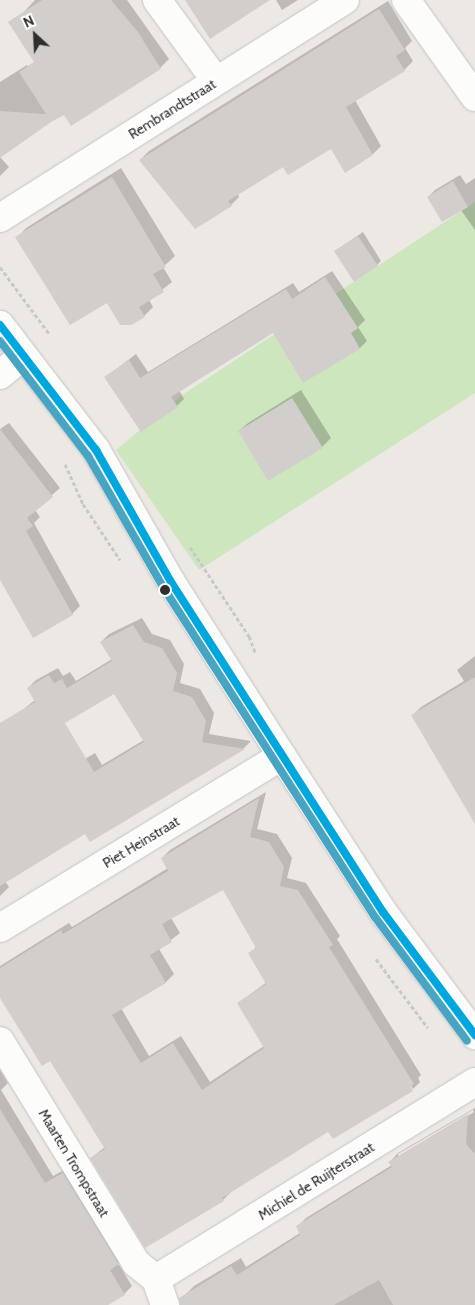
<!DOCTYPE html>
<html>
<head>
<meta charset="utf-8">
<style>
  body { margin:0 }
  #map { position:relative; width:475px; height:1305px; overflow:hidden; background:#ece8e4; font-family:Cabin,sans-serif }
  div>[style] { position:absolute }
  .green>* { inset:0; background:#cee6be }
  .shadow>* { inset:0; background:#0003 }
  .building>* { inset:0; background:#d1cecb }
  .path>* { height:3px; margin-top:-1.5px; transform-origin:0; background:repeating-linear-gradient(90deg,#c9c9c8 0 4px,transparent 0 6.5px) }
  .roads { filter:drop-shadow(0 0 1px #c5c4c5) drop-shadow(0 0 1px #c5c4c5) }
  .minor>* { height:28px; margin:-14px; padding:0 14px; transform-origin:14px; border-radius:14px; background:#fcfcfb }
  .bus-1>* { height:8px; margin:-4px; padding:0 4px; transform-origin:4px; border-radius:4px; background:#00a6de }
  .bus-2>* { height:8px; margin:-4px; padding:0 4px; transform-origin:4px; border-radius:4px; background:#48a4c3 }
  .dots>* { width:14px; height:14px; translate:-50% -50%; box-sizing:border-box; border:2px solid #fff; border-radius:50% }
  span { translate:-50% -50%; white-space:nowrap; text-align:center; line-height:1.15; -webkit-text-stroke:4px #fff; paint-order:stroke }
  .street-label { font-size:14px; color:#2e2e2e }
  .north { position:absolute; left:10px; top:10px; width:50px; height:50px; -webkit-text-stroke:4px #fff; paint-order:stroke; rotate:335deg; font-size:14px; font-weight:700; line-height:20px; text-align:center; color:#2e2e2e }
  .north::after { content:''; display:block; margin:auto; width:18px; height:22px; background:#2e2e2e; clip-path:polygon(50% 0,100% 100%,50% 72%,0 100%) }
</style>
</head>
<body>
<div id="map">
  <div class="green">
    <i style="clip-path:polygon(475px 202px,475px 393px,199px 570px,116px 450px,182px 395px)"></i>
  </div>
  <div class="shadow">
    <i style="clip-path:polygon(35px 0,127px 0,169px 59px,160px 68px,87px 114px,22px 14px)"></i>
    <i style="clip-path:polygon(276px 0,298px 0,282px 10px)"></i>
    <i style="clip-path:polygon(388px 1px,412px 41px,405px 48px,413px 61px,404px 70px,355px 100px,381px 146px,373px 154px,345px 171px,331px 147px,284px 166px,238px 194px,239px 197px,231px 205px,140px 160px,149px 151px)"></i>
    <i style="clip-path:polygon(27px 65px,66px 109px,0 157px,9px 167px,0 176px,0 82px)"></i>
    <i style="clip-path:polygon(121px 168px,175px 256px,163px 267px,172px 282px,149px 300px,153px 307px,144px 316px,107px 301px,17px 238px,26px 228px)"></i>
    <i style="clip-path:polygon(460px 175px,466px 184px,475px 178px,475px 230px,461px 210px,428px 197px,435px 190px)"></i>
    <i style="clip-path:polygon(363px 232px,381px 261px,377px 265px,335px 251px)"></i>
    <i style="clip-path:polygon(332px 271px,365px 320px,358px 327px,367px 341px,360px 348px,303px 381px,274px 331px,179px 390px,184px 399px,177px 406px,106px 377px,136px 354px,148px 372px,293px 283px,299px 292px)"></i>
    <i style="clip-path:polygon(301px 390px,331px 438px,322px 447px,239px 431px,248px 423px)"></i>
    <i style="clip-path:polygon(9px 423px,60px 488px,35px 510px,40px 517px,34px 523px,80px 606px,72px 614px,0 579px,0 429px)"></i>
    <i style="clip-path:polygon(142px 618px,152px 634px,170px 640px,184px 664px,180px 683px,200px 689px,214px 713px,209px 734px,251px 741px,244px 748px,90px 841px,85px 832px,5px 881px,9px 887px,0 896px,0 814px,19px 799px,95px 753px,102px 765px,144px 740px,125px 681px,16px 715px,35px 700px,28px 688px,36px 680px,58px 668px,63px 676px,70px 672px,76px 681px,112px 659px,101px 642px,109px 634px)"></i>
    <i style="clip-path:polygon(475px 656px,475px 821px,413px 715px,421px 707px,464px 681px,457px 670px)"></i>
    <i style="clip-path:polygon(evenodd,266px 792px,257px 829px,277px 834px,292px 858px,287px 878px,306px 883px,340px 936px,337px 939px,421px 1075px,418px 1078px,420px 1082px,413px 1089px,408px 1080px,412px 1090px,333px 1137px,328px 1130px,230px 1191px,231px 1192px,223px 1200px,91px 1158px,105px 1147px,51px 1059px,0 995px,0 966px,69px 923px,72px 927px,168px 868px,162px 858px,170px 850px,266px 792px,223px 889px,256px 947px,249px 954px,267px 982px,238px 1003px,264px 1046px,210px 1082px,181px 1036px,149px 1056px,121px 1008px,166px 982px,174px 974px,159px 949px,180px 933px,171px 918px,223px 889px)"></i>
    <i style="clip-path:polygon(0 1070px,8px 1083px,1px 1090px,53px 1176px,71px 1166px,126px 1256px,118px 1263px,132px 1286px,124px 1294px,105px 1305px,8px 1305px,0 1293px)"></i>
    <i style="clip-path:polygon(evenodd,475px 1108px,475px 1305px,191px 1305px,185px 1295px,194px 1286px,241px 1258px,246px 1267px,300px 1233px,297px 1227px,306px 1218px,392px 1165px,390px 1162px,398px 1153px,475px 1108px,473px 1110px,474px 1112px,398px 1157px,398px 1154px,473px 1110px)"></i>
  </div>
  <div class="building">
    <i style="clip-path:polygon(42px 0,111px 0,138px 32px,161px 69px,71px 126px,64px 115px,51px 122px,0 158px,0 111px,46px 114px,19px 72px,34px 62px,8px 22px)"></i>
    <i style="clip-path:polygon(185px 0,270px 0,210px 39px)"></i>
    <i style="clip-path:polygon(379px 9px,405px 50px,396px 56px,405px 71px,346px 107px,373px 155px,345px 173px,331px 149px,288px 175px,283px 167px,228px 201px,232px 206px,195px 229px,139px 160px)"></i>
    <i style="clip-path:polygon(112px 177px,166px 267px,153px 274px,164px 292px,139px 307px,145px 317px,131px 325px,120px 325px,107px 303px,70px 325px,15px 237px)"></i>
    <i style="clip-path:polygon(453px 181px,468px 207px,442px 222px,427px 197px)"></i>
    <i style="clip-path:polygon(358px 236px,378px 266px,354px 282px,334px 251px)"></i>
    <i style="clip-path:polygon(325px 277px,358px 328px,351px 333px,360px 349px,303px 383px,273px 333px,171px 397px,178px 407px,141px 432px,104px 377px,129px 360px,140px 378px,286px 289px,292px 299px)"></i>
    <i style="clip-path:polygon(292px 398px,323px 448px,268px 481px,238px 431px)"></i>
    <i style="clip-path:polygon(0 429px,53px 497px,27px 518px,33px 526px,26px 531px,73px 615px,33px 638px,0 580px)"></i>
    <i style="clip-path:polygon(evenodd,133px 625px,144px 642px,162px 648px,177px 673px,173px 691px,192px 697px,206px 721px,202px 742px,245px 749px,90px 842px,85px 834px,0 886px,0 723px,35px 702px,27px 688px,49px 675px,54px 683px,62px 679px,67px 688px,112px 661px,100px 642px,133px 625px,114px 694px,144px 742px,94px 772px,65px 723px,114px 694px)"></i>
    <i style="clip-path:polygon(475px 677px,475px 824px,411px 715px)"></i>
    <i style="clip-path:polygon(evenodd,259px 798px,250px 837px,269px 842px,284px 867px,280px 886px,298px 890px,333px 945px,329px 947px,414px 1084px,410px 1086px,413px 1091px,333px 1139px,328px 1132px,222px 1198px,224px 1201px,145px 1248px,90px 1158px,105px 1149px,50px 1061px,42px 1066px,0 998px,0 968px,61px 930px,63px 934px,168px 871px,161px 858px,259px 798px,223px 890px,256px 948px,248px 953px,266px 984px,237px 1003px,264px 1048px,202px 1090px,173px 1043px,141px 1063px,112px 1015px,166px 983px,150px 955px,172px 942px,162px 924px,223px 890px)"></i>
    <i style="clip-path:polygon(0 1109px,45px 1183px,63px 1173px,119px 1264px,110px 1270px,125px 1295px,108px 1305px,0 1305px)"></i>
    <i style="clip-path:polygon(468px 1114px,466px 1144px,475px 1154px,475px 1305px,393px 1305px,379px 1280px,334px 1305px,180px 1305px,179px 1298px,231px 1266px,237px 1275px,300px 1235px,296px 1226px,392px 1167px,388px 1162px)"></i>
  </div>
  <div class="path">
    <i style="left:0;top:267px;width:84px;rotate:53.7deg"></i>
    <i style="left:65px;top:464px;width:44px;rotate:65.8deg"></i>
    <i style="left:83px;top:504px;width:67px;rotate:56.5deg"></i>
    <i style="left:190px;top:547px;width:107px;rotate:56.5deg"></i>
    <i style="left:249px;top:636px;width:19px;rotate:69deg"></i>
    <i style="left:376px;top:959px;width:86px;rotate:53deg"></i>
  </div>
  <div class="roads">
    <div class="minor">
      <i style="left:157px;top:0;width:100px;rotate:53.9deg"></i>
      <i style="left:406px;top:0;width:119px;rotate:54.6deg"></i>
      <i style="left:0;top:218px;width:408px;rotate:-32.3deg"></i>
      <i style="left:0;top:325px;width:158px;rotate:52.5deg"></i>
      <i style="left:96px;top:450px;width:152px;rotate:60.4deg"></i>
      <i style="left:171px;top:582px;width:206px;rotate:57.5deg"></i>
      <i style="left:282px;top:756px;width:186px;rotate:57.1deg"></i>
      <i style="left:383px;top:912px;width:154px;rotate:53.2deg"></i>
      <i style="left:0;top:375px;width:30px;rotate:-40deg"></i>
      <i style="left:0;top:928px;width:330px;rotate:-31.4deg"></i>
      <i style="left:0;top:1041px;width:260px;rotate:58.5deg"></i>
      <i style="left:136px;top:1263px;width:26px;rotate:39deg"></i>
      <i style="left:156px;top:1279px;width:375px;rotate:-31.7deg"></i>
      <i style="left:156px;top:1279px;width:28px;rotate:71deg"></i>
    </div>
  </div>
  <div class="bus-1">
    <i style="left:0;top:325px;width:158px;rotate:52.5deg"></i>
    <i style="left:96px;top:450px;width:152px;rotate:60.4deg"></i>
    <i style="left:171px;top:582px;width:392px;rotate:57.3deg"></i>
    <i style="left:383px;top:912px;width:154px;rotate:53.2deg"></i>
  </div>
  <div class="bus-2">
    <i style="left:0;top:341px;width:145px;rotate:52.6deg"></i>
    <i style="left:88px;top:456px;width:151px;rotate:60.2deg"></i>
    <i style="left:163px;top:587px;width:392px;rotate:57.3deg"></i>
    <i style="left:375px;top:917px;width:154px;rotate:53.4deg"></i>
  </div>
  <div class="dots">
    <i style="left:165px;top:590px;background:#2e2e2e"></i>
  </div>
  <div class="street-label">
    <span style="left:172px;top:109px;rotate:-32deg">Rembrandtstraat</span>
    <span style="left:141px;top:842px;rotate:-31deg">Piet Heinstraat</span>
    <span style="left:74px;top:1163px;rotate:59deg">Maarten Trompstraat</span>
    <span style="left:316px;top:1181px;rotate:-32deg">Michiel de Ruijterstraat</span>
  </div>
  <div class="north">N</div>
</div>
</body>
</html>
